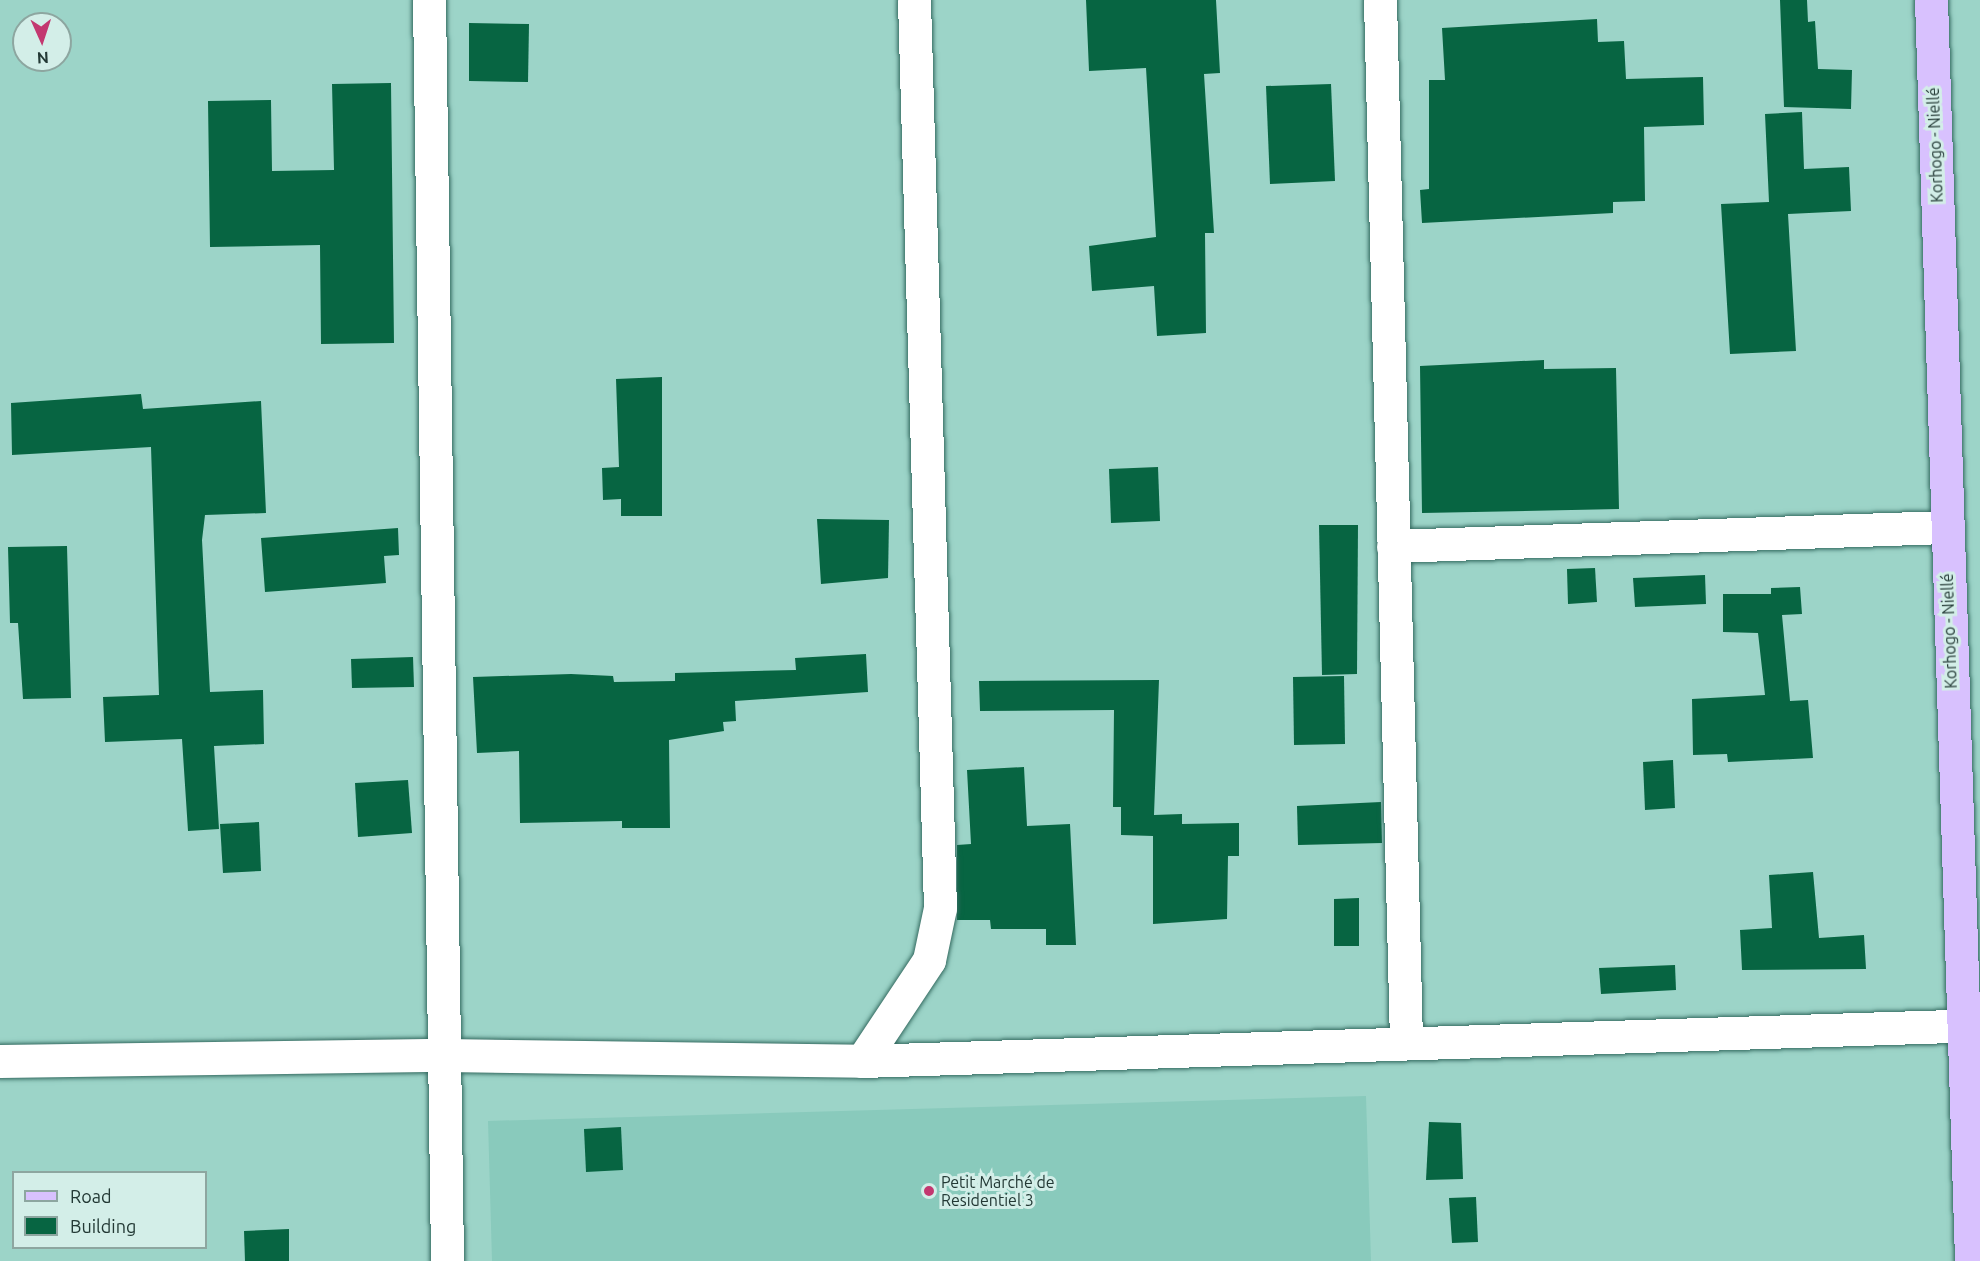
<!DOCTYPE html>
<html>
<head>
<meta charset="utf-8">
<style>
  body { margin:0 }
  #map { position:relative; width:1980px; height:1261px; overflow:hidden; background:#9cd4c8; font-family:Ubuntu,sans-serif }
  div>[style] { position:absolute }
  .built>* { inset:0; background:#89cabc }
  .building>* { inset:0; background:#076542 }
  .roads { filter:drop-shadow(0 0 2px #346a60) drop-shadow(0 0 2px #346a60) }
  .street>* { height:33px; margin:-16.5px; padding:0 16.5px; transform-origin:16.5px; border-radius:16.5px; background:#fff }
  .primary>* { height:33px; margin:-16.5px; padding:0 16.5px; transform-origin:16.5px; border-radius:16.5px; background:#d8c1fe }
  .dots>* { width:16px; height:16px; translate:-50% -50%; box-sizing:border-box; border:3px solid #d3eee8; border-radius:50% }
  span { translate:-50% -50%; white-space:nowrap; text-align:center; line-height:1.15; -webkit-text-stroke:6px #d3eee8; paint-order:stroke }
  .street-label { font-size:16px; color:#233935 }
  .poi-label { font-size:16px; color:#233935 }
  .left { translate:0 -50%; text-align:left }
  .legend { position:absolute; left:12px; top:1171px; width:195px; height:78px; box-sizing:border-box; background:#d3eee8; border:2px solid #8da6a0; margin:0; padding:8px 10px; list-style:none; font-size:18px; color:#233935 }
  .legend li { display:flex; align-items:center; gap:12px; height:30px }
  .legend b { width:30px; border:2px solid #8da6a0 }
  .north { position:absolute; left:12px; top:12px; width:60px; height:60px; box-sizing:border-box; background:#d3eee8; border:2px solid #8da6a0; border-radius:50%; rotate:177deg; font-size:16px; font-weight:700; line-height:24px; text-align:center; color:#233935 }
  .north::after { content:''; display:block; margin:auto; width:21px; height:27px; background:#c33870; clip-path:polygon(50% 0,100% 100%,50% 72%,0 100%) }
</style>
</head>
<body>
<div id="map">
  <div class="built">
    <i style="clip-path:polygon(1366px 1096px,1371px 1261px,492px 1261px,488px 1121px)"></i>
  </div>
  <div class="building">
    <i style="clip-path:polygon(1086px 0,1216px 0,1220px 73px,1204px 74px,1214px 233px,1205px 233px,1206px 333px,1157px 336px,1154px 286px,1092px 291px,1089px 246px,1156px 237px,1146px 68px,1089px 71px)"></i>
    <i style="clip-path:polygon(1780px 0,1807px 0,1808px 22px,1815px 21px,1818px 69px,1852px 70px,1851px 109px,1784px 107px)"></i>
    <i style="clip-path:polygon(1597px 19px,1598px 42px,1624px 41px,1626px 79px,1703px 77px,1704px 125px,1644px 127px,1645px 201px,1613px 202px,1613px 213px,1422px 223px,1420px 190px,1429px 189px,1429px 80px,1445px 80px,1442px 28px)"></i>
    <i style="clip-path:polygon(469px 23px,529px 24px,528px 82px,469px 81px)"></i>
    <i style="clip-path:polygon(391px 83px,394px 343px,321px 344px,320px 245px,210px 247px,208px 101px,271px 100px,272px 171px,334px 170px,332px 84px)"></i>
    <i style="clip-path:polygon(1331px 84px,1335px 181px,1270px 184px,1266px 86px)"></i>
    <i style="clip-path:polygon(1802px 112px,1804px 169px,1849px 167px,1851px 211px,1788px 214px,1796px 351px,1730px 354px,1721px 204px,1769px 202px,1765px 114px)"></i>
    <i style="clip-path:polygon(1544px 360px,1544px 369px,1616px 368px,1619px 509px,1422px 513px,1420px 366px)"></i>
    <i style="clip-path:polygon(662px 377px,662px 516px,621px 516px,621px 499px,603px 500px,602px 468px,619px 467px,616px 379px)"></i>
    <i style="clip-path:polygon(141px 394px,143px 409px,261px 401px,266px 513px,205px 515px,202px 540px,210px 692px,263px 690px,264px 744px,214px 746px,219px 829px,188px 831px,182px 739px,105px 742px,103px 697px,159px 695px,151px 447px,12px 455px,11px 403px)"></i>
    <i style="clip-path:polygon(1158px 467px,1160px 521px,1111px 523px,1109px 469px)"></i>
    <i style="clip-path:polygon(817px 519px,889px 520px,888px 578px,821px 584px)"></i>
    <i style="clip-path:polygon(1319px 525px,1358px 525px,1357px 674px,1322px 675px)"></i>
    <i style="clip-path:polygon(398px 528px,399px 555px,384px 556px,386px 583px,265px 592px,261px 538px)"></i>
    <i style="clip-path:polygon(67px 546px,71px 698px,23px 699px,18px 623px,10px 623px,8px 547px)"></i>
    <i style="clip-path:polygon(1595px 568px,1597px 602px,1568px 604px,1567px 569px)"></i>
    <i style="clip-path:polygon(1705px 575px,1706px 604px,1635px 607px,1633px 578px)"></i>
    <i style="clip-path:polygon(1800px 587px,1802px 614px,1782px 615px,1790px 701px,1808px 700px,1813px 758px,1728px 762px,1727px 754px,1693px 755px,1692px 699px,1765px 695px,1758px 633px,1723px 632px,1723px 594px,1771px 594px,1771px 588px)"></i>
    <i style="clip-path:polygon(866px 654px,868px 692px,735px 701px,736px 721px,723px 722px,724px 731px,669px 740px,670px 828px,622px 828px,622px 821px,520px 823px,519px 751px,477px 753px,473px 677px,571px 674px,613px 676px,614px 682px,675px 681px,675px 673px,796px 670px,795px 658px)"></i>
    <i style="clip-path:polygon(413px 657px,414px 687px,352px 688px,351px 659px)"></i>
    <i style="clip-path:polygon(1344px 676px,1345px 744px,1294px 745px,1293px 677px)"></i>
    <i style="clip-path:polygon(1159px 680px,1154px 815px,1182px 814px,1182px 824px,1239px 823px,1239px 856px,1228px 856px,1227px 919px,1153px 924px,1153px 836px,1121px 835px,1121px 807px,1113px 807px,1114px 710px,980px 711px,979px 681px)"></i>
    <i style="clip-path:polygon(1673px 760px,1675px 808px,1645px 810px,1643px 762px)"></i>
    <i style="clip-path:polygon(1024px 767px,1027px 826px,1070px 824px,1076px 945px,1046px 945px,1046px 929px,991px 929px,990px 920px,957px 920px,957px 845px,971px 844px,967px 770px)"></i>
    <i style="clip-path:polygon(408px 780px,412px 833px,358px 837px,355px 783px)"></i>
    <i style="clip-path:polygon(1381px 802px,1382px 843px,1298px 845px,1297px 806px)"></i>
    <i style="clip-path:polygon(259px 822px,261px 871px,223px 873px,220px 824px)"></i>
    <i style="clip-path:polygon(1813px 872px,1819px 938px,1864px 935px,1866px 969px,1742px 970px,1740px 930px,1772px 928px,1769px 875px)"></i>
    <i style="clip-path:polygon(1359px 898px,1359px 946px,1334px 946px,1334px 899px)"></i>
    <i style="clip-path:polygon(1675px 965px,1676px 990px,1601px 994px,1599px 968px)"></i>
    <i style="clip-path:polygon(1429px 1122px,1461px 1123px,1463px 1179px,1426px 1180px)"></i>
    <i style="clip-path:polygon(621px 1127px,623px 1170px,586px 1172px,584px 1129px)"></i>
    <i style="clip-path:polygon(1476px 1197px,1478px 1242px,1452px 1243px,1449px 1198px)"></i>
    <i style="clip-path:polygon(289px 1229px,289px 1261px,245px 1261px,244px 1231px)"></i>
  </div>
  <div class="roads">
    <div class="street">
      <i style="left:429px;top:0;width:1261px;rotate:89.18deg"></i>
      <i style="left:1380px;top:0;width:1043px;rotate:88.57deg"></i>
      <i style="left:1393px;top:546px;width:553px;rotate:-1.97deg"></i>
      <i style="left:0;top:1061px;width:445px;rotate:-0.8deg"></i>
      <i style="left:445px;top:1055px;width:417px;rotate:0.8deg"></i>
      <i style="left:862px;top:1061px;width:1119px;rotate:-1.84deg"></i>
      <i style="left:862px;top:1061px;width:121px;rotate:-56.4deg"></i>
      <i style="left:929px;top:960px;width:53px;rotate:-78.1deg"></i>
      <i style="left:940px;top:908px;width:908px;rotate:-91.64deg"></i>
    </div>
    <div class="primary">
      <i style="left:1931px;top:0;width:1262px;rotate:88.18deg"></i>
    </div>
  </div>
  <div class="dots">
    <i style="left:929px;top:1191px;background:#c33870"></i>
  </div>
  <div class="street-label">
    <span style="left:1935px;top:145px;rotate:-92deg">Korhogo - Niellé</span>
    <span style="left:1949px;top:631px;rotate:-92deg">Korhogo - Niellé</span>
  </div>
  <div class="poi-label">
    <span class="left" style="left:941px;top:1191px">Petit Marché de<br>Residentiel 3</span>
  </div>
  <ul class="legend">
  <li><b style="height:8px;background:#d8c1fe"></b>Road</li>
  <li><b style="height:16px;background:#076542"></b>Building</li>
  </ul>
  <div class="north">N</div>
</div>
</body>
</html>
